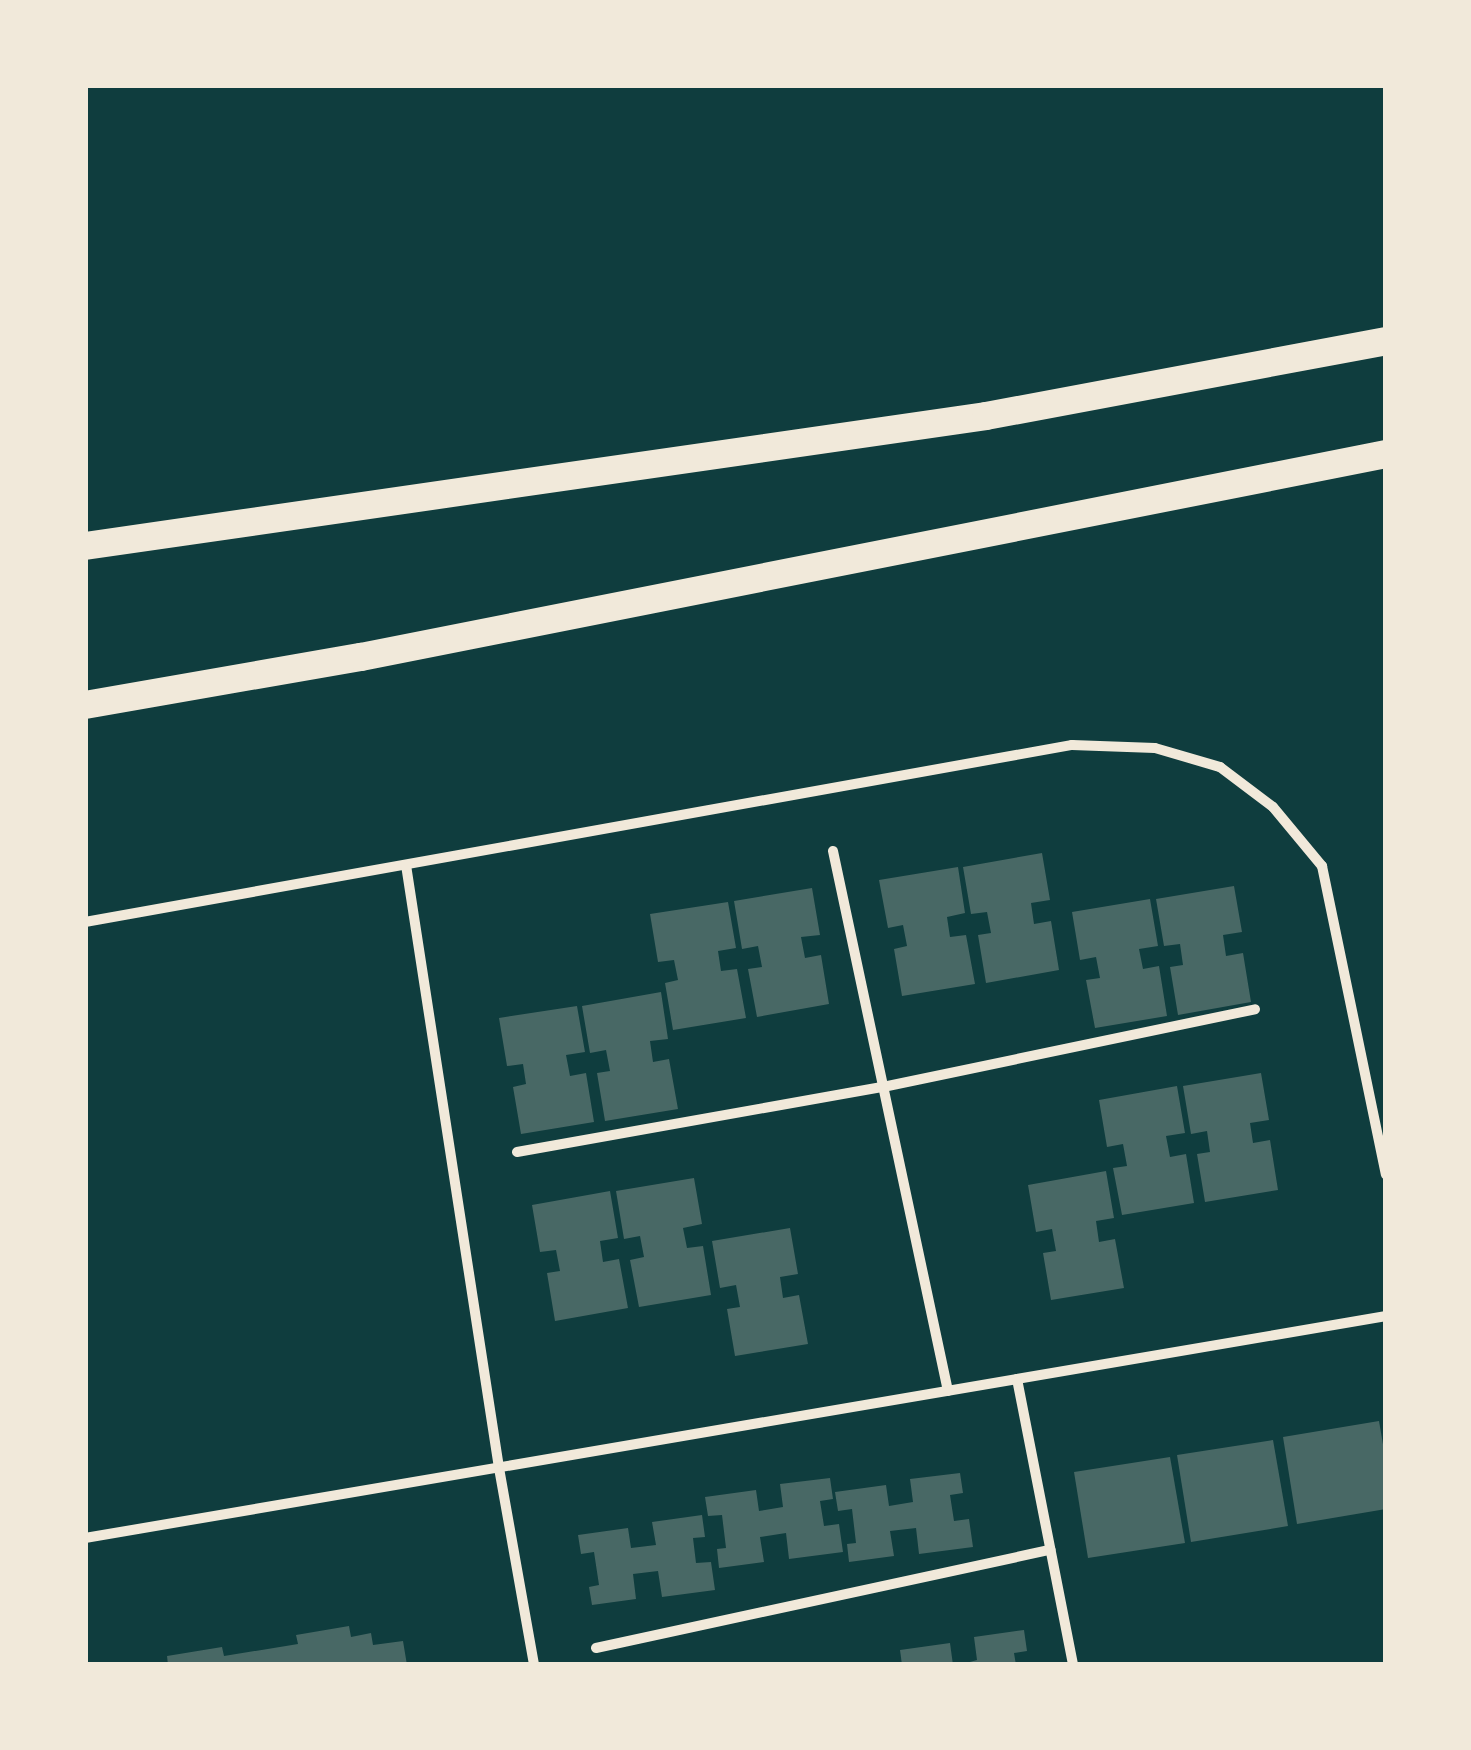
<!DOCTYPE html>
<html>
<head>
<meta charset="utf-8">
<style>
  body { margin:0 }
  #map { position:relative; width:1471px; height:1750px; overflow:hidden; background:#0f3d3e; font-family:"DejaVu Sans",sans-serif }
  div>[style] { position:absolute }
  .building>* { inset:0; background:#486865 }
  .minor>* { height:10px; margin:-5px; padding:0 5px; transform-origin:5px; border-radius:5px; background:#f1e9da }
  .trunk>* { height:28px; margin:-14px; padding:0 14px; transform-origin:14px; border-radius:14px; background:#f1e9da }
  span { translate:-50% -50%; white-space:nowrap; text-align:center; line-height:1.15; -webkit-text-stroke:8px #f1e9da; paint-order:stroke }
  .frame { position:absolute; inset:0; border:88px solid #f1e9da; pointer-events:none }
</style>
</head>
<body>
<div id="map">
  <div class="building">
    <i style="clip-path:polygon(1042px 853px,1050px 900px,1031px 903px,1034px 924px,1051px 921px,1059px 970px,986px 983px,978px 935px,991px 933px,987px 912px,971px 914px,963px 867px)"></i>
    <i style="clip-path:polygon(958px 867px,965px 913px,947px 917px,950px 937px,966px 935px,975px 984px,902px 996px,894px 949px,907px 946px,903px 925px,888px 928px,879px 880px)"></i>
    <i style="clip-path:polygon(1234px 886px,1242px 932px,1223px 935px,1226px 956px,1243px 953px,1251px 1002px,1178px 1015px,1170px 967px,1183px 965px,1180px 944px,1164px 946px,1156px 899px)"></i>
    <i style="clip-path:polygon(812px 888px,820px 935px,801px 937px,805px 958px,821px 955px,829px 1004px,757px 1017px,748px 969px,762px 967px,758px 946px,742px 949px,734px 901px)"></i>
    <i style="clip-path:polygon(1150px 899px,1158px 946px,1139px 949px,1143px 969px,1159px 966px,1167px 1016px,1095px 1028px,1086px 980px,1100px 978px,1096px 957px,1080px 960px,1072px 912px)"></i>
    <i style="clip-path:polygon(728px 902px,736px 948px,718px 951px,721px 971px,737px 969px,746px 1018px,673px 1030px,665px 983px,678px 980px,674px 960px,658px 962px,650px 914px)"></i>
    <i style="clip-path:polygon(661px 992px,668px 1039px,650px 1041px,653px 1062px,669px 1059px,678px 1109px,605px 1121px,597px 1073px,610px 1071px,606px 1050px,590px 1053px,582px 1006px)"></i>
    <i style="clip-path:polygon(577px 1006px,585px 1052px,566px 1055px,570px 1076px,586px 1073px,594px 1122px,521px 1134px,513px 1087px,526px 1084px,523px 1064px,507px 1066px,499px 1018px)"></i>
    <i style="clip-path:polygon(1261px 1073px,1269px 1120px,1250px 1123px,1253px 1143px,1270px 1140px,1278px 1190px,1205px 1202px,1197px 1154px,1210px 1152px,1207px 1131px,1191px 1134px,1183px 1086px)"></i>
    <i style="clip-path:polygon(1177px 1086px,1185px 1133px,1166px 1136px,1170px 1157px,1186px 1154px,1194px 1203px,1122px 1215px,1113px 1168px,1127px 1166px,1123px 1144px,1107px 1147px,1099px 1100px)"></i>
    <i style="clip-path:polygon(1106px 1171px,1114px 1218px,1096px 1221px,1099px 1242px,1115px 1239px,1124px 1288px,1051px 1300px,1043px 1253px,1056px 1251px,1052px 1229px,1036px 1232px,1028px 1185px)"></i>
    <i style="clip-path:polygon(694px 1178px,702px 1224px,683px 1228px,687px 1248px,703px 1246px,711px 1295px,639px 1307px,630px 1260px,644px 1257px,640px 1236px,624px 1239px,616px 1191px)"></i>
    <i style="clip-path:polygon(610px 1191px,618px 1238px,600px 1241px,603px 1262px,619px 1259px,628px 1308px,555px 1321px,547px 1273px,560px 1271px,556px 1250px,540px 1252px,532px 1205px)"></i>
    <i style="clip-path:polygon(790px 1228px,798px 1274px,780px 1277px,783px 1298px,799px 1295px,808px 1344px,735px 1356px,727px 1309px,740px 1307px,736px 1285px,720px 1288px,712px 1241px)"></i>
    <i style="clip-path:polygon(1379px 1421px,1386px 1462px,1386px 1509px,1297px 1524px,1283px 1437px)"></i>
    <i style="clip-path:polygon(1273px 1440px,1288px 1526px,1191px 1542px,1177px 1455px)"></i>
    <i style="clip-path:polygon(1170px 1457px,1185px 1543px,1088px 1558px,1074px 1472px)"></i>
    <i style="clip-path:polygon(960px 1473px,963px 1493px,950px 1495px,954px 1521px,969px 1519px,973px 1547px,919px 1554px,916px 1528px,890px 1531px,894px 1556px,849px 1562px,847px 1544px,856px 1543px,852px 1509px,838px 1511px,835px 1492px,886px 1485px,889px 1506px,913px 1502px,910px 1479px)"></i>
    <i style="clip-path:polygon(830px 1478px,833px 1499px,820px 1501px,824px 1526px,839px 1524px,843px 1552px,789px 1559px,786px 1533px,760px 1537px,764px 1562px,719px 1568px,717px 1549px,726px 1548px,722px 1515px,708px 1516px,705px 1497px,756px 1490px,759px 1511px,783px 1507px,780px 1484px)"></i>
    <i style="clip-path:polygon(702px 1515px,705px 1537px,693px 1538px,696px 1563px,711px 1562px,715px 1590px,662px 1597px,658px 1571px,633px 1574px,636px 1599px,592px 1605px,589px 1587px,599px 1585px,594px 1552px,581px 1554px,578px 1535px,628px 1528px,631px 1548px,656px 1545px,652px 1522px)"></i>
    <i style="clip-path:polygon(349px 1626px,351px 1637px,371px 1633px,373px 1645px,403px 1641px,407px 1665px,168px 1665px,167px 1656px,222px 1647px,224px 1656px,298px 1644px,296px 1635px)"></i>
    <i style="clip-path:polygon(1024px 1630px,1027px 1651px,1014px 1653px,1016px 1665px,959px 1665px,977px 1660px,974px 1637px)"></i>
    <i style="clip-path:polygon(950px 1643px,953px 1665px,902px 1665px,900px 1650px)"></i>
  </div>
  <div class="minor">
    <i style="left:833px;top:851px;width:552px;rotate:77.98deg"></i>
    <i style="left:406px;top:865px;width:610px;rotate:81.23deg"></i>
    <i style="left:499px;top:1468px;width:200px;rotate:79.9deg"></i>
    <i style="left:85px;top:922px;width:1003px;rotate:-10.17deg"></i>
    <i style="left:1072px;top:745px;width:83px;rotate:2.1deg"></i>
    <i style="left:1155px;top:748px;width:68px;rotate:16.3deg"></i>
    <i style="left:1220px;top:767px;width:66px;rotate:37deg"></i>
    <i style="left:1273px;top:807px;width:77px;rotate:50.3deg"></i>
    <i style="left:1322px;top:866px;width:315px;rotate:78.3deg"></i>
    <i style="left:517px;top:1152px;width:372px;rotate:-10.1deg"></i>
    <i style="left:883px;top:1087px;width:380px;rotate:-11.8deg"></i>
    <i style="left:1017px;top:1379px;width:291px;rotate:78.9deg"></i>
    <i style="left:85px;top:1538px;width:1320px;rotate:-9.68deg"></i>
    <i style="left:596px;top:1648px;width:465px;rotate:-12.2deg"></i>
  </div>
  <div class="trunk">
    <i style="left:85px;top:546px;width:910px;rotate:-8.21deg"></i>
    <i style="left:986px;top:416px;width:407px;rotate:-10.6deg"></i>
    <i style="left:85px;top:705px;width:280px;rotate:-9.9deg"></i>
    <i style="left:361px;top:657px;width:1045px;rotate:-11.2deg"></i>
  </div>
  <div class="frame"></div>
</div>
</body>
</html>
